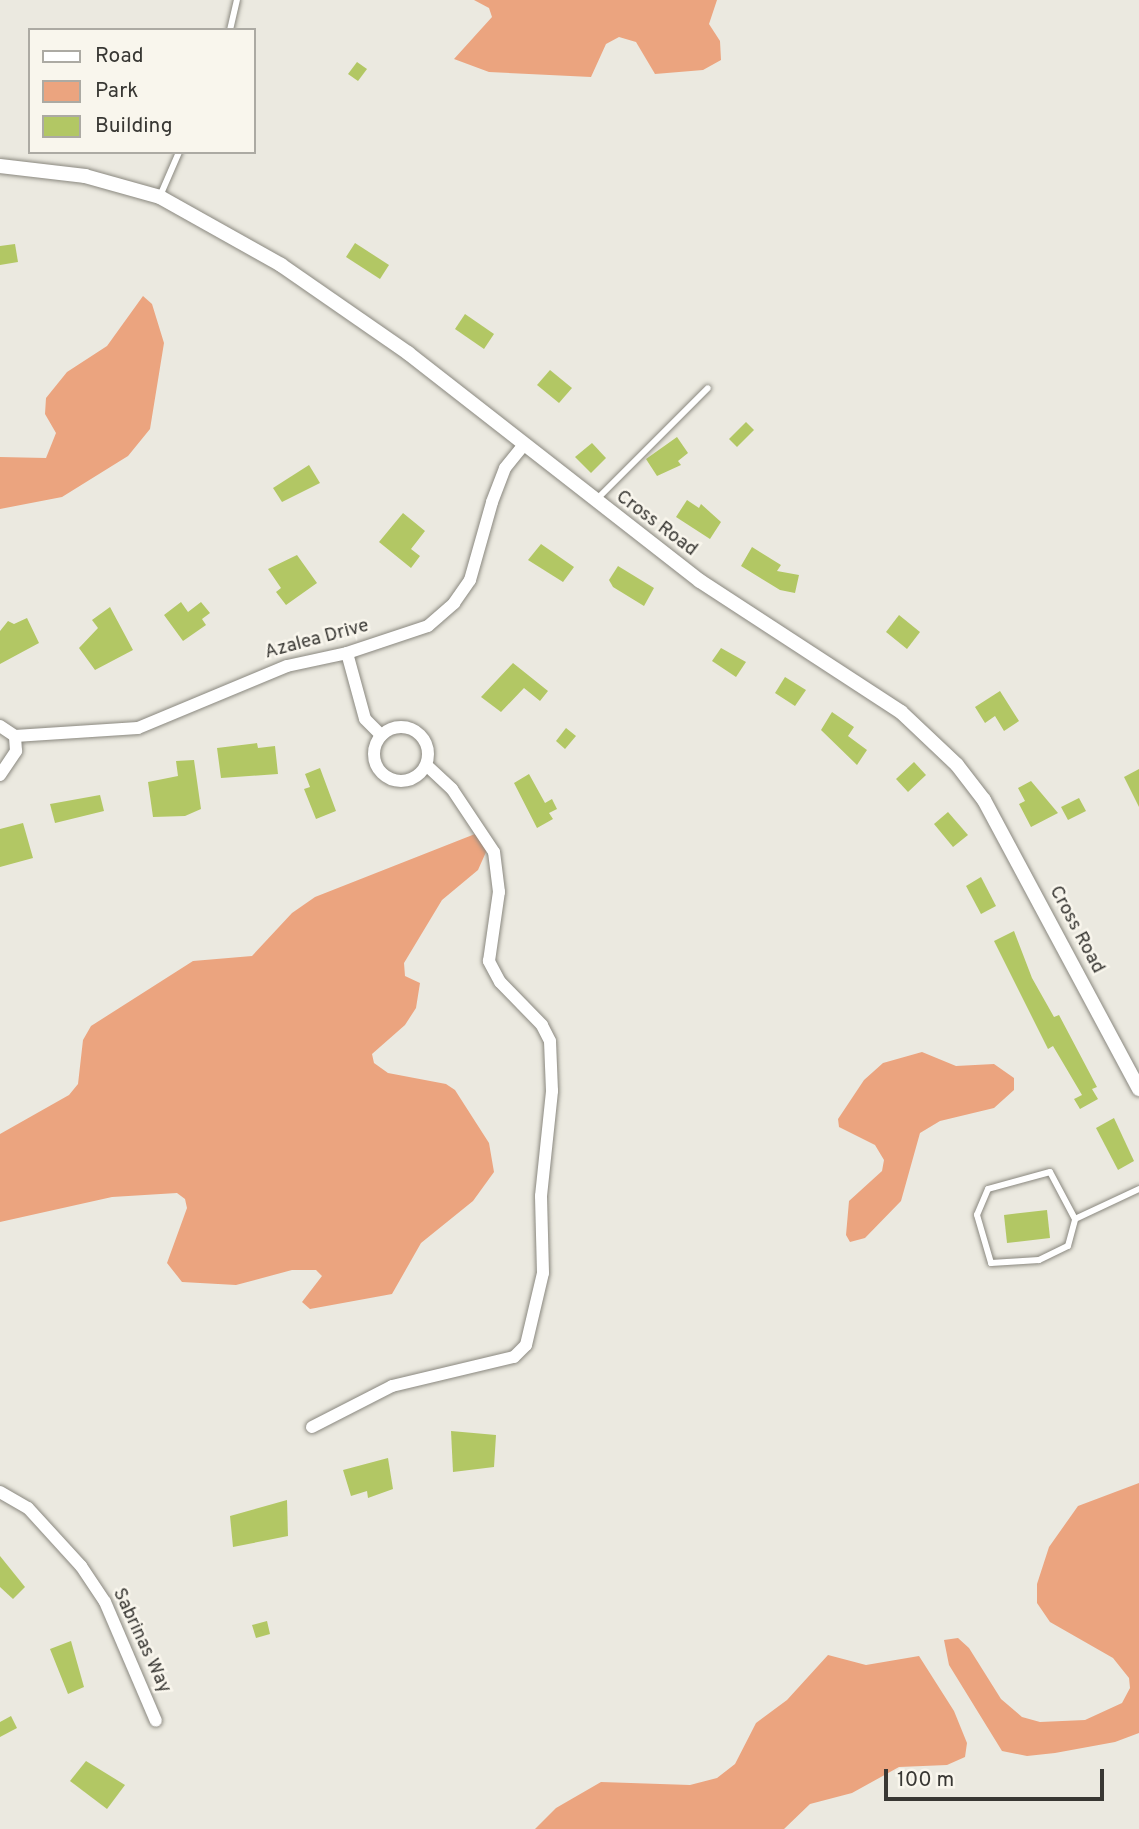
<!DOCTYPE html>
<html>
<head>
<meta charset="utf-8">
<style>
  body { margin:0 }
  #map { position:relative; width:1139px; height:1829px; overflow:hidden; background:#ebe9e0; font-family:Overpass,sans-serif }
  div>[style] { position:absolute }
  .green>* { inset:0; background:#eba47f }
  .building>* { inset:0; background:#b2c764 }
  .roads { filter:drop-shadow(0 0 2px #8a887f) drop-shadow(0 0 2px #8a887f) }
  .service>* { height:6px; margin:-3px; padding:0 3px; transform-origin:3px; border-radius:3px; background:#fff }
  .minor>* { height:12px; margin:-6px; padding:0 6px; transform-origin:6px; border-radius:6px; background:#fff }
  .minor>.ring { margin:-6px; padding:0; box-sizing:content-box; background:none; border:12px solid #fff; border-radius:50% }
  .tertiary>* { height:14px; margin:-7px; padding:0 7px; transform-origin:7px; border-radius:7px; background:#fff }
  span { translate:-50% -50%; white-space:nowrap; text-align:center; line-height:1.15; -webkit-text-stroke:5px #f9f6ed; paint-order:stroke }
  .street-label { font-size:19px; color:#383733 }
  .legend { position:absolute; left:28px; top:28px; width:228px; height:126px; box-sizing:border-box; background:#f9f6ed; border:2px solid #acaaa3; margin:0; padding:9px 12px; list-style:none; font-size:21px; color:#383733 }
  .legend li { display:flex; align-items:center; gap:14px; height:35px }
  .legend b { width:35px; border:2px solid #acaaa3 }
  .scale { position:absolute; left:884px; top:1769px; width:220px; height:32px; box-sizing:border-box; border:4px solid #383733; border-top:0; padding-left:9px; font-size:21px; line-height:24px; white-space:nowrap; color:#383733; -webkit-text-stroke:5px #f9f6ed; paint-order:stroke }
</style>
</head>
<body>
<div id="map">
  <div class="green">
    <i style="clip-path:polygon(474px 0,717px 0,709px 24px,720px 41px,721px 60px,703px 70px,655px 74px,636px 42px,619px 37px,606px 44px,591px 77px,489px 72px,454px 59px,492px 17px,489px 8px)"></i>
    <i style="clip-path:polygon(143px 296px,152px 304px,164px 343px,150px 429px,128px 456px,62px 497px,0 509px,0 457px,46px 458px,56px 433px,45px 414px,46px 398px,67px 372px,107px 346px)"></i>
    <i style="clip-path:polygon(475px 834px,490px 843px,478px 870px,442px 900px,404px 963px,405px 976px,420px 983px,416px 1008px,405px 1025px,372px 1054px,374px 1063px,388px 1073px,446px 1084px,455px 1090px,489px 1143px,494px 1172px,473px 1201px,421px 1243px,392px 1294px,310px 1309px,302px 1302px,322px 1276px,316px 1270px,292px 1270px,236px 1285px,182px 1282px,167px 1263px,187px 1208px,185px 1199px,177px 1193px,112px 1197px,0 1222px,0 1134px,69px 1095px,78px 1084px,83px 1040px,91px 1026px,193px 961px,252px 956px,292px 913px,315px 897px)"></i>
    <i style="clip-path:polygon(922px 1052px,956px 1066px,994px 1064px,1014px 1078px,1014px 1090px,994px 1108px,940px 1121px,920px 1133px,901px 1201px,865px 1238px,850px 1242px,846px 1235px,849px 1201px,882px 1171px,884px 1160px,875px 1145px,839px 1127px,838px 1119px,864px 1080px,883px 1063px)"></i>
    <i style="clip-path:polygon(1139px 1483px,1139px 1733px,1115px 1742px,1055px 1753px,1027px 1756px,1002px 1751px,949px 1665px,944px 1640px,958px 1638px,969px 1648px,1001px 1699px,1022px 1717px,1040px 1722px,1085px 1720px,1122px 1703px,1130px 1688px,1129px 1678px,1113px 1658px,1050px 1622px,1037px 1603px,1037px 1584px,1049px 1547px,1078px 1506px)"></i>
    <i style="clip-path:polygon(828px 1655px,866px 1665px,919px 1656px,954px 1711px,967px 1743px,965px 1757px,947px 1765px,899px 1767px,852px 1793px,810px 1804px,784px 1829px,535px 1829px,556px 1808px,601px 1782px,690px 1785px,717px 1778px,735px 1764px,756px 1723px,787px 1700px)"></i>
  </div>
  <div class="building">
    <i style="clip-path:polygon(357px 62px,367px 69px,358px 81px,348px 74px)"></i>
    <i style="clip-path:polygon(355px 243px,389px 265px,380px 279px,346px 257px)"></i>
    <i style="clip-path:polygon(15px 244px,18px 262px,0 265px,0 246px)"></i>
    <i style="clip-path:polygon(465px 314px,494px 334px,484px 349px,455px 329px)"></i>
    <i style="clip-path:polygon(550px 370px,572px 388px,559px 403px,537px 385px)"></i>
    <i style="clip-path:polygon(746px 422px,754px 430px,737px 447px,729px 439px)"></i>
    <i style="clip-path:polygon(677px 437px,688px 453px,678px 461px,681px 465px,657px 476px,646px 459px)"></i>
    <i style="clip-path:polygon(592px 443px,606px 458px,591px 473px,575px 457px)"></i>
    <i style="clip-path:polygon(309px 465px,320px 483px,282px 502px,273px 488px)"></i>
    <i style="clip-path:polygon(687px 500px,699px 508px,701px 504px,721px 522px,710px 539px,676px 517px)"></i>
    <i style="clip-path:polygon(403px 513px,425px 531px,411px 549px,420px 556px,411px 568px,379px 542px)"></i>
    <i style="clip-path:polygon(541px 544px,574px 567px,563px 582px,528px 560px)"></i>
    <i style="clip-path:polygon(752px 547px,781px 565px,777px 571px,799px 575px,795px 593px,780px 590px,741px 566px)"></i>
    <i style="clip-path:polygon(297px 555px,317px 583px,286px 605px,276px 592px,281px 588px,268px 569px)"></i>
    <i style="clip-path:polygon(618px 566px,654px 588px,644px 606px,613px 587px,609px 580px)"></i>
    <i style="clip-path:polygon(181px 602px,188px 612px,201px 602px,210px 613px,202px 619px,206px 625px,183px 641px,164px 615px)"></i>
    <i style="clip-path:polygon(110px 607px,133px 650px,95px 670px,79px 648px,98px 628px,92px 620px)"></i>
    <i style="clip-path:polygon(899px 615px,920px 632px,907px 649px,886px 632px)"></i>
    <i style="clip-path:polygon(27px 618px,39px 643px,0 664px,0 631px,8px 621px,14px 624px)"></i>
    <i style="clip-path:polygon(721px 648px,746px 662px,736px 677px,712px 661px)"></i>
    <i style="clip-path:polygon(513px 663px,548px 691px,540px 701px,524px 688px,501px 712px,481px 697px)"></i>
    <i style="clip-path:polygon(785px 677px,806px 690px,795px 706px,775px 693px)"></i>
    <i style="clip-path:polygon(1000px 691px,1019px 721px,1004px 731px,995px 716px,985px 723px,975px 707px)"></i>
    <i style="clip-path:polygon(832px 712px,854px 727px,848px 736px,867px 750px,857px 765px,821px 730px)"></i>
    <i style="clip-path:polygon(566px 728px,576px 736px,565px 749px,556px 741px)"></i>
    <i style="clip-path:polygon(257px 743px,258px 748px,275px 746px,278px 774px,221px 778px,217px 748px)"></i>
    <i style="clip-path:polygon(194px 760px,201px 809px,185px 816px,153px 817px,148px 782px,178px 776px,176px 761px)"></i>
    <i style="clip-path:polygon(914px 762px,926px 775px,908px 792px,896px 779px)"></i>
    <i style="clip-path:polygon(320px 768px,336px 811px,316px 819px,304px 789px,310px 787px,305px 774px)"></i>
    <i style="clip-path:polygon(1139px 769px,1139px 807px,1124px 777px)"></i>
    <i style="clip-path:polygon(529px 774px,545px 803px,552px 799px,557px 809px,549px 813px,553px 819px,537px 828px,514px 783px)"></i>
    <i style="clip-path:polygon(1031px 781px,1058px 813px,1031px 827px,1019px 804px,1025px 801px,1018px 788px)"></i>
    <i style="clip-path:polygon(100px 795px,104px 811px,55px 823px,50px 804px)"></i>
    <i style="clip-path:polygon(1079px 798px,1086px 811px,1068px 820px,1061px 807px)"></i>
    <i style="clip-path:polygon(948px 812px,968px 835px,953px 847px,934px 824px)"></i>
    <i style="clip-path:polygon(23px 823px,33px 858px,0 867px,0 829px)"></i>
    <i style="clip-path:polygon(981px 877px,996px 906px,981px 914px,966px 886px)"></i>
    <i style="clip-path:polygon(1014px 931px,1032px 978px,1054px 1017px,1059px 1015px,1097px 1087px,1092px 1089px,1098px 1099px,1080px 1109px,1074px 1099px,1082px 1095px,1053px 1046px,1048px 1049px,994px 941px)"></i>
    <i style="clip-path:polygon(1114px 1118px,1134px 1161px,1118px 1170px,1096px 1128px)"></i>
    <i style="clip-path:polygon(1047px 1210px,1050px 1238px,1007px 1243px,1004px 1215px)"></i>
    <i style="clip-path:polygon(451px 1431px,496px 1435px,494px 1467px,453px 1472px)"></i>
    <i style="clip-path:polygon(388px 1458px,393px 1489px,368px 1498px,367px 1491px,351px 1496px,343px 1470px)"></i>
    <i style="clip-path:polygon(287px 1500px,288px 1536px,233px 1547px,230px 1516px)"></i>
    <i style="clip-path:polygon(0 1556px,25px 1587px,13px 1599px,0 1587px)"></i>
    <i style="clip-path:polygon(267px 1621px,270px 1634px,256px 1638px,252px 1625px)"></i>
    <i style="clip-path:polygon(71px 1641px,84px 1687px,68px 1694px,50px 1649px)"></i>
    <i style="clip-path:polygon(11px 1716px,17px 1728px,0 1737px,0 1722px)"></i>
    <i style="clip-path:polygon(86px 1761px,125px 1785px,107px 1809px,70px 1781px)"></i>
  </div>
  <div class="roads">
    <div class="service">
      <i style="left:230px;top:30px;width:31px;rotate:-77deg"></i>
      <i style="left:160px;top:196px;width:48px;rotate:-66.6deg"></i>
      <i style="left:596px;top:500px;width:158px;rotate:-45deg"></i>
      <i style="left:1075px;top:1219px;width:53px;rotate:-118deg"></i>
      <i style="left:1050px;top:1172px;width:64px;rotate:164.7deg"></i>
      <i style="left:988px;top:1189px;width:28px;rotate:113deg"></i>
      <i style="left:977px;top:1215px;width:50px;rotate:73.7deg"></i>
      <i style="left:991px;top:1263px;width:48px;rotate:-3.6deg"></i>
      <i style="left:1039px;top:1260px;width:32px;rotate:-26deg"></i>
      <i style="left:1068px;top:1246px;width:28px;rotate:-75deg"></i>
      <i style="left:1075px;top:1219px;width:71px;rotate:-25.1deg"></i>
    </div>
    <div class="minor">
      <i style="left:347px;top:653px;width:68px;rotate:74.7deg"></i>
      <i style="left:365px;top:719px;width:23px;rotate:45deg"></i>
      <i style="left:0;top:726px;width:18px;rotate:34deg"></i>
      <i style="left:15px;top:736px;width:123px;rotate:-3.7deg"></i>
      <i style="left:138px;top:728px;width:161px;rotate:-22.6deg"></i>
      <i style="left:287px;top:666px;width:61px;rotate:-12.2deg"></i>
      <i style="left:347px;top:653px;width:85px;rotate:-18.4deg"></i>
      <i style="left:428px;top:626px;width:35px;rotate:-41deg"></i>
      <i style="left:454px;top:603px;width:28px;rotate:-55deg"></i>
      <i style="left:470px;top:580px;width:81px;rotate:-74.2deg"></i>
      <i style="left:492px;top:502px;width:36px;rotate:-69deg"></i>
      <i style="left:505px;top:468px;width:28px;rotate:-51deg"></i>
      <i class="ring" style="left:374px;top:727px;width:42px;height:42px"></i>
      <i style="left:0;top:775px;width:29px;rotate:-56deg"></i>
      <i style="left:16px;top:751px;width:15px;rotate:-94deg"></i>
      <i style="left:312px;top:1427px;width:90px;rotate:-27.1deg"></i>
      <i style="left:392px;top:1386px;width:125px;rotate:-13.4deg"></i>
      <i style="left:514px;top:1357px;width:17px;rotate:-45deg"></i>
      <i style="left:526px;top:1345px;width:74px;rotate:-76.7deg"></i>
      <i style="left:543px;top:1273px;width:77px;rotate:-91.5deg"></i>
      <i style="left:541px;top:1196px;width:106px;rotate:-84deg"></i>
      <i style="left:552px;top:1091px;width:50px;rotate:-92.3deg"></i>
      <i style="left:550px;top:1041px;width:18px;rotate:-117deg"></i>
      <i style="left:542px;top:1025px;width:60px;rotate:-134.3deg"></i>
      <i style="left:500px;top:982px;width:24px;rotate:-118deg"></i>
      <i style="left:489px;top:961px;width:70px;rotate:-81.8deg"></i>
      <i style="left:499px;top:892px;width:40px;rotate:-97.1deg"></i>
      <i style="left:494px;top:852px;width:76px;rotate:-123.7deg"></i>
      <i style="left:452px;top:789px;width:35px;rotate:-137deg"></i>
      <i style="left:0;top:1492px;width:32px;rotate:30deg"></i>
      <i style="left:28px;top:1508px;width:79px;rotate:47.6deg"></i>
      <i style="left:81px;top:1566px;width:43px;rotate:56.3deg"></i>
      <i style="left:105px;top:1602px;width:129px;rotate:66.8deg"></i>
    </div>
    <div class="tertiary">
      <i style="left:0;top:166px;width:86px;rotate:6.7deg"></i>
      <i style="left:85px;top:176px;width:78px;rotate:15.6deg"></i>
      <i style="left:160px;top:197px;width:139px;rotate:29.3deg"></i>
      <i style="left:281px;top:265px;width:155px;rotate:34.7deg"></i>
      <i style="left:408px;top:353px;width:370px;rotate:38deg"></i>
      <i style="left:700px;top:581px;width:240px;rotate:33.1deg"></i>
      <i style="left:901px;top:712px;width:77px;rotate:43.4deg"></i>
      <i style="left:957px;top:765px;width:44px;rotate:52.4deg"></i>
      <i style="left:984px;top:800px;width:328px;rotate:61.8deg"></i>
    </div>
  </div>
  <div class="street-label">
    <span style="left:656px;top:524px;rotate:37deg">Cross Road</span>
    <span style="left:317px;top:640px;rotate:-15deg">Azalea Drive</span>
    <span style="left:1076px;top:930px;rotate:62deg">Cross Road</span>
    <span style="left:141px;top:1641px;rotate:65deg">Sabrinas Way</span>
  </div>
  <ul class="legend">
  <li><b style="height:9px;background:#fff"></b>Road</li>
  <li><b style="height:19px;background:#eba47f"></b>Park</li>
  <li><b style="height:19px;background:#b2c764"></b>Building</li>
  </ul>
  <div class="scale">100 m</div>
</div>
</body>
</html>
